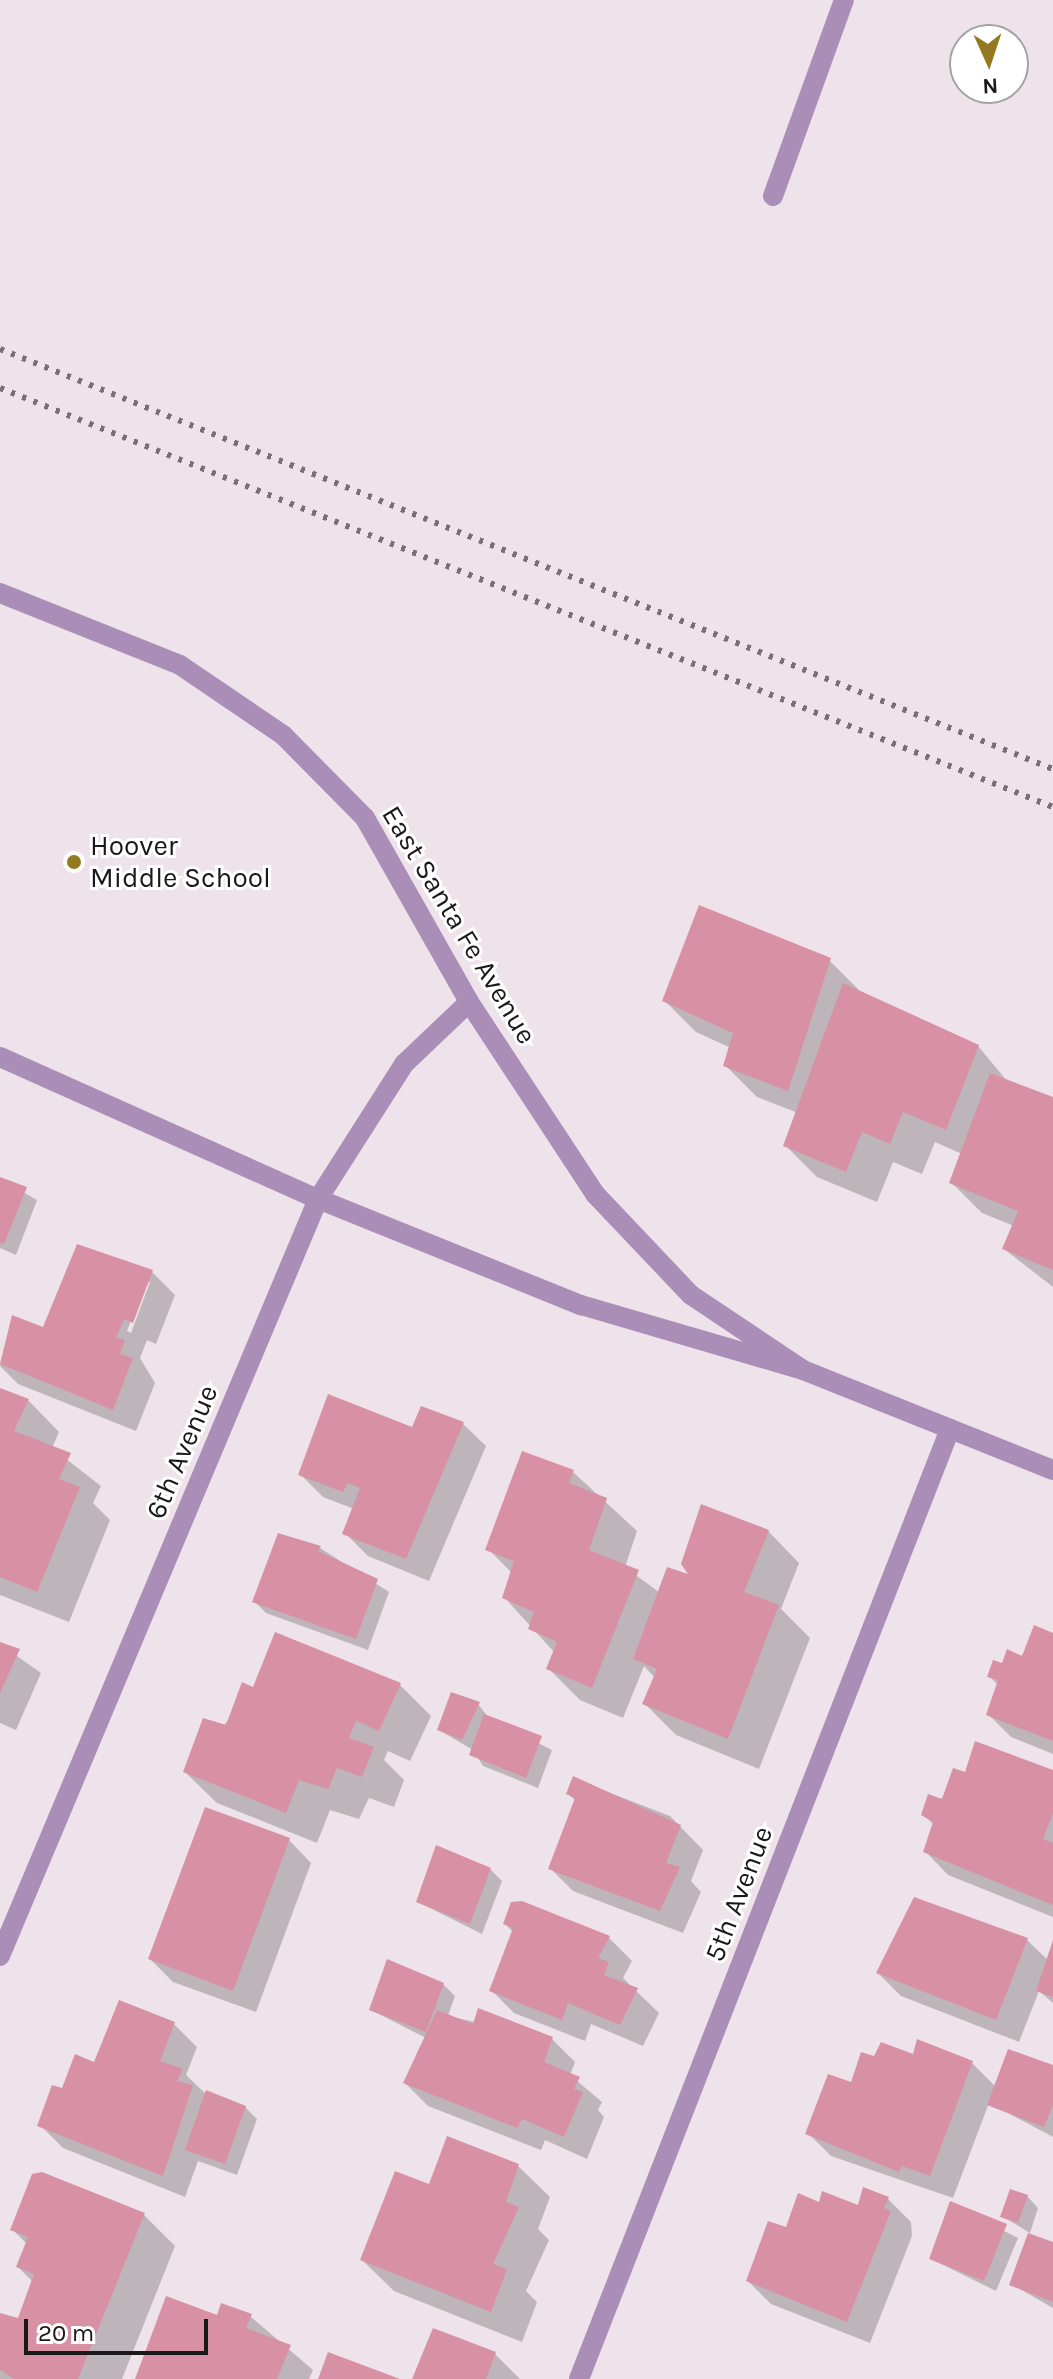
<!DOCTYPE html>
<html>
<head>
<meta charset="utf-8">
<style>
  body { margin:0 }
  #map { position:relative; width:1053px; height:2379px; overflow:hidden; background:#eee3ea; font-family:Karla,sans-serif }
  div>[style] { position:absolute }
  .shadow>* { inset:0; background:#0003 }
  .building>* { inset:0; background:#d890a4 }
  .service>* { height:20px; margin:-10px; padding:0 10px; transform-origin:10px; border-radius:10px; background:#ab8eb7 }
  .minor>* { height:20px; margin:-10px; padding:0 10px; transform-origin:10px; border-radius:10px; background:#ab8eb7 }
  .tertiary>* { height:20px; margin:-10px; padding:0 10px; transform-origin:10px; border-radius:10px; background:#ab8eb7 }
  .rail>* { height:6px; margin-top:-3px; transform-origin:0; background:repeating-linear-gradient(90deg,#777175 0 4px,transparent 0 12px) }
  .dots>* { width:22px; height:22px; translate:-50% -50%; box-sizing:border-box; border:4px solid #fff; border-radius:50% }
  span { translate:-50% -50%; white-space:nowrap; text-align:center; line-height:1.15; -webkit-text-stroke:6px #fff; paint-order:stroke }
  .poi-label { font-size:28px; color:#1b181a }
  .left { translate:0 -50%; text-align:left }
  .street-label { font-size:28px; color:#1b181a }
  .north { position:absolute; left:949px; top:24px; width:80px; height:80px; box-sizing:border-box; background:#fff; border:2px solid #a4a3a3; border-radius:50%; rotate:177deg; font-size:22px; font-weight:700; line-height:32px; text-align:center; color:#1b181a }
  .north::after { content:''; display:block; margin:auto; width:28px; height:36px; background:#937a20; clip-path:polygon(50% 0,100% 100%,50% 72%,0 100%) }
  .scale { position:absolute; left:24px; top:2319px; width:184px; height:36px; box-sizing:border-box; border:4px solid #1b181a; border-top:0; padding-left:10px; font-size:24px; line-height:28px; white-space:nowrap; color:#1b181a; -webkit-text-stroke:6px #fff; paint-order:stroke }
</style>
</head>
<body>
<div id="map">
  <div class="shadow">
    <i style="clip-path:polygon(829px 960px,861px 992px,978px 1046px,1008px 1082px,1053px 1099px,1053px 1287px,1004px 1249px,1014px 1226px,982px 1213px,951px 1182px,962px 1154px,935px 1142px,922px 1174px,893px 1162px,877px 1202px,817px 1177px,786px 1146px,798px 1113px,757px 1097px,726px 1066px,731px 1048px,696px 1032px,664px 1000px)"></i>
    <i style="clip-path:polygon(0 1179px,37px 1200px,16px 1255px,0 1248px)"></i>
    <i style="clip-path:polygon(evenodd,152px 1272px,175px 1295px,156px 1344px,147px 1340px,140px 1358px,155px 1383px,136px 1431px,18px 1384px,0 1366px,13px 1317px,44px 1330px,152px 1272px,146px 1282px,150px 1282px,131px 1333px,127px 1331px,146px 1282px)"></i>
    <i style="clip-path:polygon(0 1390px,28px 1400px,59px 1432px,52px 1448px,101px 1486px,93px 1503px,110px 1520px,69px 1622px,0 1595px)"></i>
    <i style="clip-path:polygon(463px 1424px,486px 1446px,429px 1581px,368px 1556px,345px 1533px,354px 1509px,323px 1497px,300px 1474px,413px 1429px)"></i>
    <i style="clip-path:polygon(573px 1472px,637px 1531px,625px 1567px,660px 1593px,768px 1531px,799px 1563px,781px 1609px,810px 1638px,759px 1769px,676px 1735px,645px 1704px,655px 1678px,644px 1666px,623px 1718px,580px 1700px,549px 1669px,555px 1653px,504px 1597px,512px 1573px,488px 1549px)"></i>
    <i style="clip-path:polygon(320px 1548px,389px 1592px,368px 1650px,266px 1613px,254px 1601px)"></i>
    <i style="clip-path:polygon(1053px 1635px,1053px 1754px,1011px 1737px,988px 1714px,998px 1685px,989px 1676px)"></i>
    <i style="clip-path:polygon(0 1644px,41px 1673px,16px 1730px,0 1723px)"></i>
    <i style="clip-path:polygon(400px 1685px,431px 1716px,410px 1761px,388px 1751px,384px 1760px,404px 1780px,394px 1807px,369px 1798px,359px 1819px,330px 1810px,317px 1843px,217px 1803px,185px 1772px,254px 1689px)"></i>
    <i style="clip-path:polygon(478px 1704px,489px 1718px,552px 1750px,538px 1788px,483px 1766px,473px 1750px,439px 1730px)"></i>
    <i style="clip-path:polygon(1053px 1772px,1053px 1917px,948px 1875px,926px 1852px,934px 1825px,924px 1815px,966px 1775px)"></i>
    <i style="clip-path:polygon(574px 1779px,670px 1816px,703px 1850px,691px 1881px,701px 1892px,683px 1933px,573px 1891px,550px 1868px,576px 1801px,568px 1794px)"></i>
    <i style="clip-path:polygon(289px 1840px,311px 1863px,256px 2012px,173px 1982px,150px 1959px)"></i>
    <i style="clip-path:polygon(490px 1869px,502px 1881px,482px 1934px,418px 1902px)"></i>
    <i style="clip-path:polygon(915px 1899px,1027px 1940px,1049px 1961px,1053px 1949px,1053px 2003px,1039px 1991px,1019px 2042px,901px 1996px,878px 1973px)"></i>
    <i style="clip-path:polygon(512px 1905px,609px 1938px,632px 1961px,623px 1978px,659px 2013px,643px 2046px,591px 2024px,585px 2041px,514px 2013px,491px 1990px,514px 1933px,505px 1924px)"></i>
    <i style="clip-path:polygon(443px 1984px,455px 1996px,448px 2016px,552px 2039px,575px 2062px,570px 2075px,602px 2102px,598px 2110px,604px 2117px,587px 2159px,545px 2140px,541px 2150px,428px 2106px,405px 2083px,426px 2038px,371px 2010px)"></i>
    <i style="clip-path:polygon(174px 2024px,197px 2047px,186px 2075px,207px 2095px,245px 2107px,257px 2119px,237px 2175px,198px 2161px,185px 2197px,63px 2148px,40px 2125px,64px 2090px,95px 2064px)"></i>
    <i style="clip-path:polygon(919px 2041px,972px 2063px,996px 2087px,1053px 2067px,1053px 2137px,989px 2103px,953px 2198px,831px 2156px,808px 2133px,875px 2059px,914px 2057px)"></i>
    <i style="clip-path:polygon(518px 2166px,550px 2197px,538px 2229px,549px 2240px,526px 2291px,537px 2302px,522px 2342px,394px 2291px,362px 2260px,430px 2187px)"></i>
    <i style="clip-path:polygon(1027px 2196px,1038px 2208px,1030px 2233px,1002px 2216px)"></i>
    <i style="clip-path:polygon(888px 2199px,911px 2222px,912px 2236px,870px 2343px,771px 2304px,748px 2281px,787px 2229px,820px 2204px,860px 2207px)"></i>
    <i style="clip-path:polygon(951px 2204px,1018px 2238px,996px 2291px,931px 2259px)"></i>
    <i style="clip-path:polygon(144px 2215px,175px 2246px,122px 2379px,0 2379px,0 2315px,19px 2321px,33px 2282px,18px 2267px,27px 2244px,12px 2229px)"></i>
    <i style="clip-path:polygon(1053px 2244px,1053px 2308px,1011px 2284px)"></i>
    <i style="clip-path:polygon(250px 2316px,313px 2370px,309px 2379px,137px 2379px,219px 2318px)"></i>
    <i style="clip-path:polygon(494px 2353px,520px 2379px,414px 2379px)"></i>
  </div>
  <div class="building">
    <i style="clip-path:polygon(699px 905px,831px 958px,788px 1091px,723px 1066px,733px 1033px,662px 1001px)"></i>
    <i style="clip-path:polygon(843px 983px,979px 1045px,946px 1130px,903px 1112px,890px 1144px,862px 1132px,846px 1172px,783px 1146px)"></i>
    <i style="clip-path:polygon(990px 1073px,1053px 1097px,1053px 1270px,1002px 1249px,1018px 1211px,949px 1183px)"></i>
    <i style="clip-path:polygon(0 1177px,27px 1187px,4px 1244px,0 1243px)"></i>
    <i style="clip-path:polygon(77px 1244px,153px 1270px,133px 1323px,124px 1319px,116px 1338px,125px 1340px,120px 1354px,133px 1358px,113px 1410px,0 1364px,12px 1315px,43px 1327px)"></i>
    <i style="clip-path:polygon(0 1388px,29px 1399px,14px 1431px,71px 1453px,59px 1479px,80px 1487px,37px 1592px,0 1577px)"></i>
    <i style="clip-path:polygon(328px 1394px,412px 1427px,421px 1406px,464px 1422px,406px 1559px,342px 1534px,360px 1488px,348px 1483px,343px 1492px,298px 1475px)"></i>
    <i style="clip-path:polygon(522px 1451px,574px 1470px,569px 1483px,607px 1498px,589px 1550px,639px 1570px,592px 1688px,546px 1669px,557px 1642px,528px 1629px,534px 1612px,502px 1598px,514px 1561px,485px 1550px)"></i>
    <i style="clip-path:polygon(701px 1504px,769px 1530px,744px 1592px,779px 1605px,728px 1739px,642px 1704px,657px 1669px,633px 1659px,667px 1567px,688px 1574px,681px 1564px)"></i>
    <i style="clip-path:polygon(278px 1533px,321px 1546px,318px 1551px,378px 1579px,356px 1639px,252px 1602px)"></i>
    <i style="clip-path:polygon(1034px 1625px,1053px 1633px,1053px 1741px,986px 1715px,998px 1680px,987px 1677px,993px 1660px,1002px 1663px,1007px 1649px,1022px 1656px)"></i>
    <i style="clip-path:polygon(275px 1632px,401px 1683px,379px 1731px,356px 1721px,349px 1738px,374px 1747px,362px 1777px,337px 1768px,328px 1789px,299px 1780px,286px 1813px,183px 1772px,203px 1718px,226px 1725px,242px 1682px,253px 1687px)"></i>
    <i style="clip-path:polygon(0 1642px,20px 1649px,0 1693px)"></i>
    <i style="clip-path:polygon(451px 1692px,480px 1702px,462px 1740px,437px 1730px)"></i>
    <i style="clip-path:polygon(484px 1714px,542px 1736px,526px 1778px,469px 1755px)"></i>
    <i style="clip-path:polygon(975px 1741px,1053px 1770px,1053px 1813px,1043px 1839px,1053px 1843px,1053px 1905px,923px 1852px,933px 1822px,921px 1815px,928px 1794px,942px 1799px,953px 1768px,965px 1772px)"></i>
    <i style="clip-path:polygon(573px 1776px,681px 1825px,666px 1863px,680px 1867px,660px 1911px,548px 1869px,575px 1798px,566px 1794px)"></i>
    <i style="clip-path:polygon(205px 1807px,290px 1838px,233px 1991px,148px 1959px)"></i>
    <i style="clip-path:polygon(436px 1845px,491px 1868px,470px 1924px,416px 1902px)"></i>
    <i style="clip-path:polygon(914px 1897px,1028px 1938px,996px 2020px,876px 1973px)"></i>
    <i style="clip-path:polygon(522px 1901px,610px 1936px,598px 1958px,609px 1962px,604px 1975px,638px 1988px,620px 2025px,568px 2003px,562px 2020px,489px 1991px,513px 1928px,503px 1924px,511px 1902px)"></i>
    <i style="clip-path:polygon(1053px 1940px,1053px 1997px,1036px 1991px)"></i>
    <i style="clip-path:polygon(387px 1959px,444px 1983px,426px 2032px,369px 2010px)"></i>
    <i style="clip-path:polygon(119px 2000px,175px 2022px,160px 2061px,183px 2069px,177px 2081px,193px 2085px,163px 2176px,37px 2126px,52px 2085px,62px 2088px,75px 2054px,94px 2062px)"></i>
    <i style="clip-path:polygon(478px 2008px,553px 2037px,544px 2062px,580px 2077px,574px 2089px,583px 2092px,564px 2137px,522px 2119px,517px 2128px,403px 2083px,437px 2010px,473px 2024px)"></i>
    <i style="clip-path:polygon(917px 2039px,973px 2061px,930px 2176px,902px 2166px,899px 2172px,805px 2134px,828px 2074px,851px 2082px,861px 2052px,874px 2056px,881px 2042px,913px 2054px)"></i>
    <i style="clip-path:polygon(1008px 2049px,1053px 2065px,1053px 2105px,1044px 2127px,987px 2105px)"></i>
    <i style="clip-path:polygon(206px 2090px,246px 2106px,225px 2164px,185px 2150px)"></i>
    <i style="clip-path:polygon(447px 2136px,519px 2164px,506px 2202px,519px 2207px,493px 2264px,507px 2269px,491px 2312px,360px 2260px,395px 2171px,429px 2184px)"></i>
    <i style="clip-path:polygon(42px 2172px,145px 2213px,78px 2379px,14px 2379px,0 2370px,0 2313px,18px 2318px,34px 2274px,16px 2267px,28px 2237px,10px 2230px,32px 2174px)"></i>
    <i style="clip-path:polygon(863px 2187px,889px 2197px,884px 2208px,891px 2211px,847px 2322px,746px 2281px,768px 2221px,786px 2227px,798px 2193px,819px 2202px,822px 2191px,858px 2205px)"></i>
    <i style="clip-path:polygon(1010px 2189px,1028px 2195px,1018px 2223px,1000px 2217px)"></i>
    <i style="clip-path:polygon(950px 2201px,1007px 2224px,984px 2281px,929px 2259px)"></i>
    <i style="clip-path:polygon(1028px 2233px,1053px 2242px,1053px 2302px,1009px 2285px)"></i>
    <i style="clip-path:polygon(166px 2296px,217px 2315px,221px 2303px,252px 2314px,246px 2328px,291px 2345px,277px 2379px,135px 2379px)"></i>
    <i style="clip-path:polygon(433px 2328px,496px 2352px,486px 2379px,412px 2379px)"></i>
    <i style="clip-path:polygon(328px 2352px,400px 2379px,318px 2379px)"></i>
  </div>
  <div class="service">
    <i style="left:773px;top:196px;width:208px;rotate:-70.1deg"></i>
    <i style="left:0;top:1057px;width:348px;rotate:24.1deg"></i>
  </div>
  <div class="minor">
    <i style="left:0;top:1956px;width:821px;rotate:-67.21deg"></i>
    <i style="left:318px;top:1199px;width:160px;rotate:-57.5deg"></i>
    <i style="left:404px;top:1064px;width:90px;rotate:-43.6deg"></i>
    <i style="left:579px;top:2379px;width:1020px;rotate:-68.67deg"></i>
  </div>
  <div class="tertiary">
    <i style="left:0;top:593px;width:194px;rotate:21.8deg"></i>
    <i style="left:180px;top:665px;width:125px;rotate:34.2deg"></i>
    <i style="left:283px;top:735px;width:117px;rotate:45.3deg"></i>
    <i style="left:365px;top:818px;width:211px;rotate:60.5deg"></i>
    <i style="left:469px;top:1002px;width:230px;rotate:56.7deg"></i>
    <i style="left:595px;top:1194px;width:139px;rotate:46.5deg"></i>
    <i style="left:691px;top:1295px;width:135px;rotate:33.8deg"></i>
    <i style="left:318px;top:1199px;width:284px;rotate:22deg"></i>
    <i style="left:581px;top:1305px;width:231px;rotate:16.3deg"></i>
    <i style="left:803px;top:1370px;width:269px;rotate:21.8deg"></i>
  </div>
  <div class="rail">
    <i style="left:0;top:349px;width:1134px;rotate:21.75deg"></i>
    <i style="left:0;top:388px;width:1133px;rotate:21.7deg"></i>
  </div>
  <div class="dots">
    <i style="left:74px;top:862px;background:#937a20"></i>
  </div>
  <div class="poi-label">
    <span class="left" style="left:90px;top:862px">Hoover<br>Middle School</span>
  </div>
  <div class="street-label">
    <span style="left:459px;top:925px;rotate:59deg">East Santa Fe Avenue</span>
    <span style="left:182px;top:1452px;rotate:-67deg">6th Avenue</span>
    <span style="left:739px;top:1894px;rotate:-69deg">5th Avenue</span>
  </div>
  <div class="north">N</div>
  <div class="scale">20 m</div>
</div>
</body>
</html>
